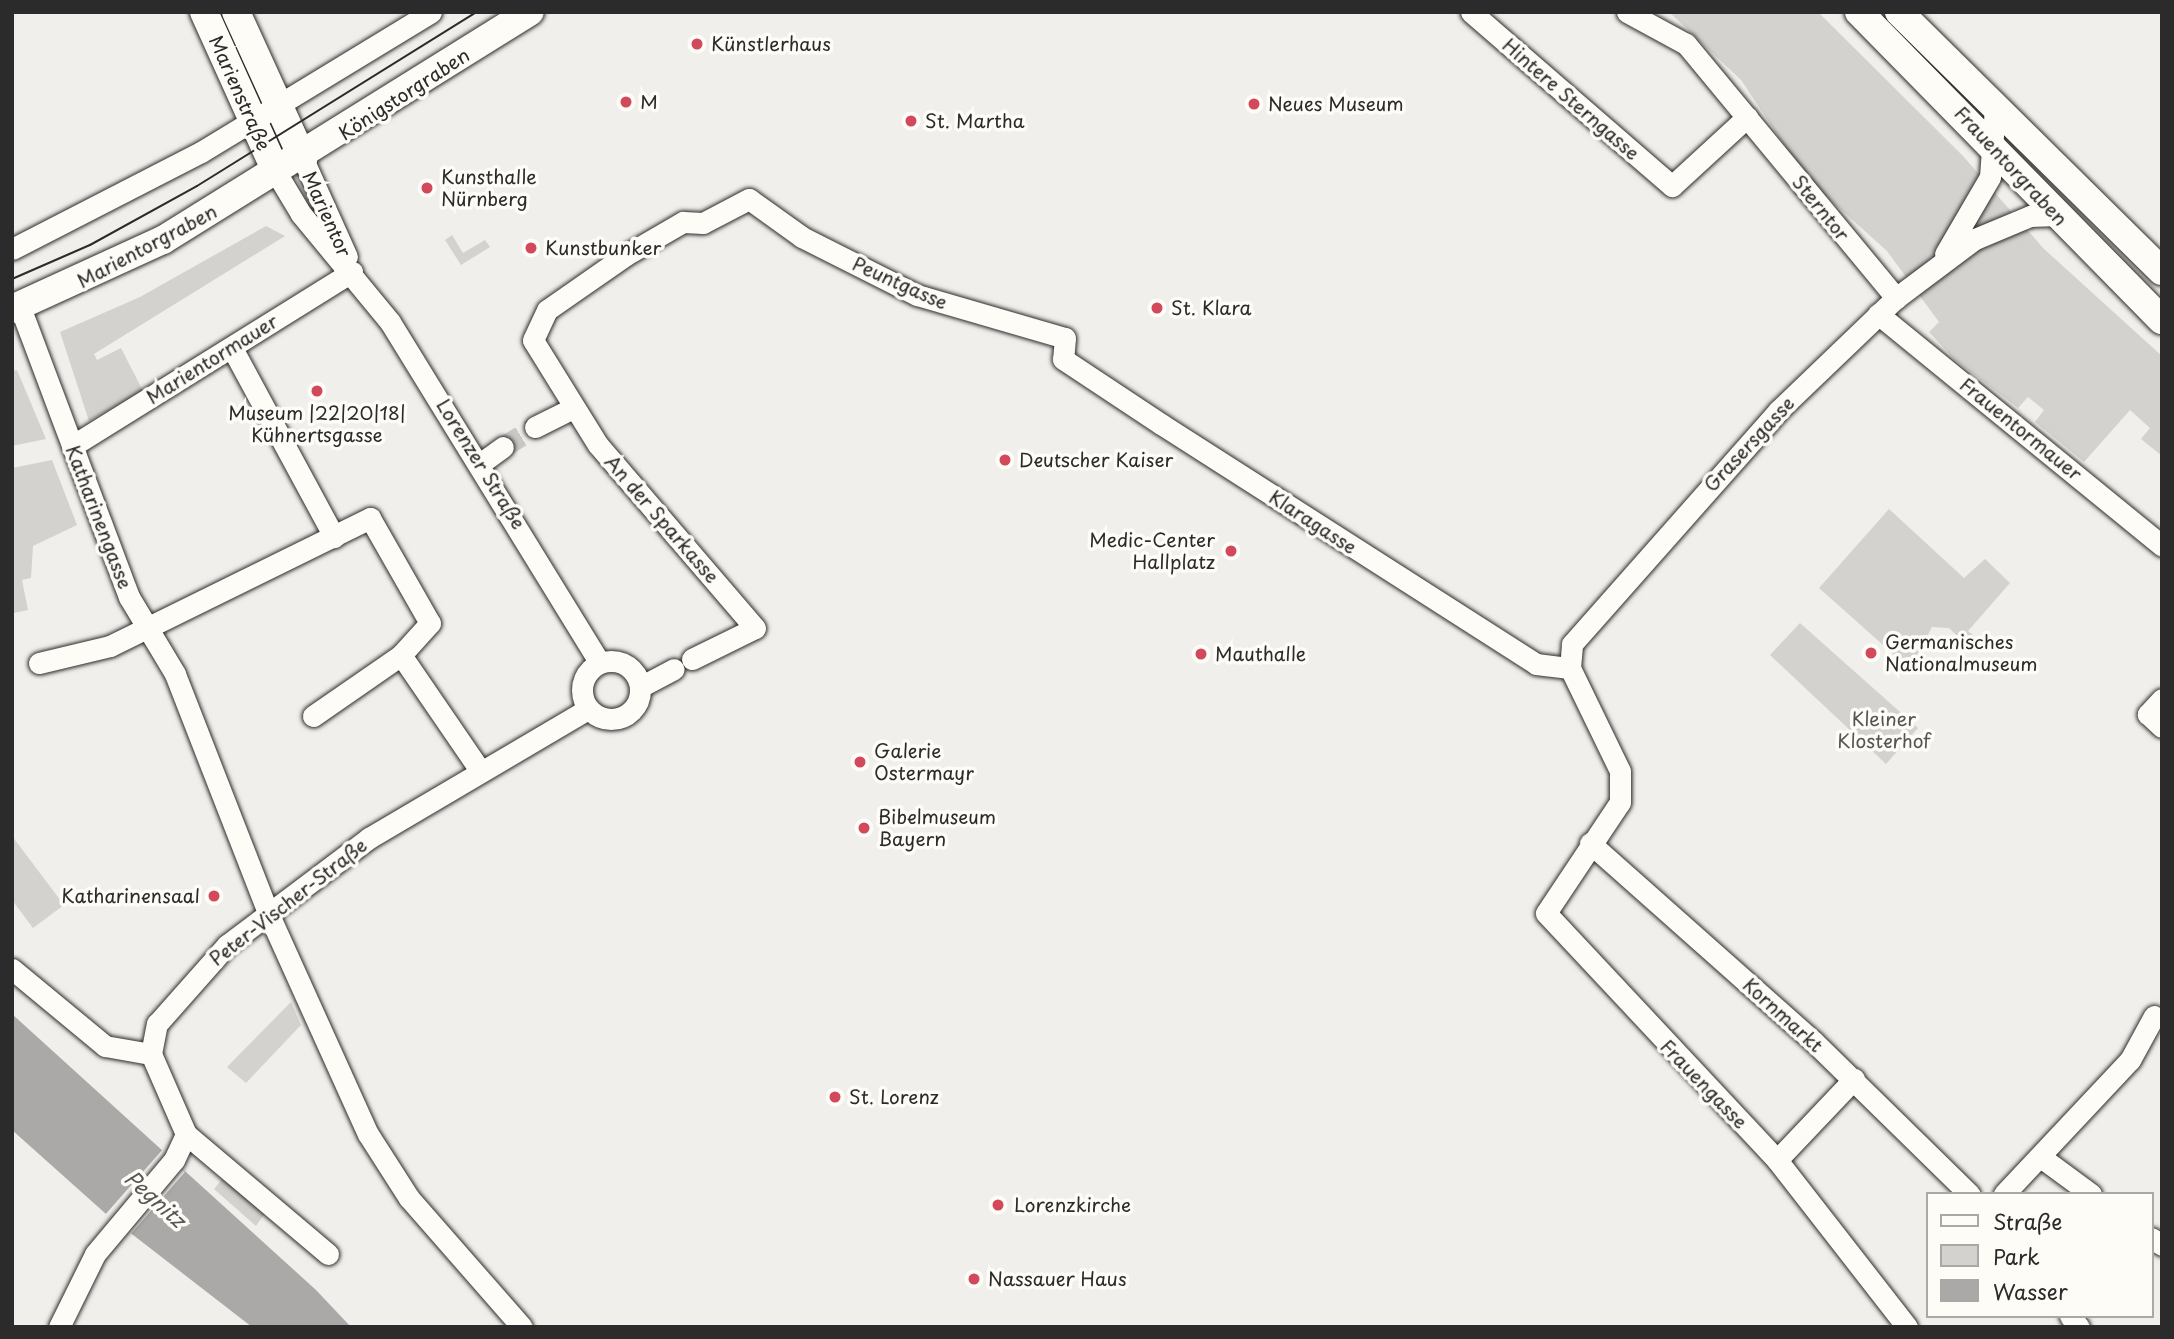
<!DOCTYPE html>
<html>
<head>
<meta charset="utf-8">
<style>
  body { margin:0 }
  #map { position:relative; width:2174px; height:1339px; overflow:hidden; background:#f0efeb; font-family:"Playpen Sans",sans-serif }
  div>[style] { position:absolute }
  .green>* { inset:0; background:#d3d2cf }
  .water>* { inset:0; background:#aaa9a7 }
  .pier>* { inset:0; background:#f0efeb }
  .minor-tunnel>* { height:21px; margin-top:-10.5px; transform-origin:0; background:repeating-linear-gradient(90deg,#c9c8c5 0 21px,transparent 0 31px) }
  .roads { filter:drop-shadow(0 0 2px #2b2b2b) drop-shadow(0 0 2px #2b2b2b) }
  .minor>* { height:21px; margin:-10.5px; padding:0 10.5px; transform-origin:10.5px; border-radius:10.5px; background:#fdfcf7 }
  .minor>.ring { margin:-10.5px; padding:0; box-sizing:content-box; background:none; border:21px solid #fdfcf7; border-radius:50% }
  .major>* { height:28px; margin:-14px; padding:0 14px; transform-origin:14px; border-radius:14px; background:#fdfcf7 }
  .tram>* { height:2px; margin:-1px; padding:0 1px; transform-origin:1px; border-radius:1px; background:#2b2b2b }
  .dots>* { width:19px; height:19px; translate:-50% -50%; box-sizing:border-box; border:4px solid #fdfcf7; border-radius:50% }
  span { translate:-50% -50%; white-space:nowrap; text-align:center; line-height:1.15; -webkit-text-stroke:7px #fdfcf7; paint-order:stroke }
  .poi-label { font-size:19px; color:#2b2b2b }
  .left { translate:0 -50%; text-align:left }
  .right { translate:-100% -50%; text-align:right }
  .street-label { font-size:19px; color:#2b2b2b }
  .park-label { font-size:19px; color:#555554 }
  .water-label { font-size:21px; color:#575756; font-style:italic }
  .frame { position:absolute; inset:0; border:14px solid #2b2b2b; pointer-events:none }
  .legend { position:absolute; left:1926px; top:1192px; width:228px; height:126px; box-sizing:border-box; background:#fdfcf7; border:2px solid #a9a8a5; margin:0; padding:9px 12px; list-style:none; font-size:21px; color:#2b2b2b }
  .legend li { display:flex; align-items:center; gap:14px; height:35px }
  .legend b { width:35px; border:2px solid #a9a8a5 }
</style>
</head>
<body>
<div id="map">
  <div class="green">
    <i style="clip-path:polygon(1669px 12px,1818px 12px,1963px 156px,2043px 248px,2162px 356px,2162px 456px,2141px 439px,2150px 428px,2130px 410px,2084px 462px,2035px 422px,2044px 410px,2028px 397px,2018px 408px,1954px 359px,1929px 332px,1939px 322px,1887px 251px,1807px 179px,1741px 80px)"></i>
    <i style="clip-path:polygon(266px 226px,285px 236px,94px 354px,97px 360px,121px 348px,143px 391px,89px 421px,60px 332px,140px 297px)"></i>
    <i style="clip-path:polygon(452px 235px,463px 253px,485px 240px,490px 247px,461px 265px,445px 240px)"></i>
    <i style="clip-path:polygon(17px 370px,46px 439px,12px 446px,12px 371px)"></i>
    <i style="clip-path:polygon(52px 460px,77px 525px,33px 546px,31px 578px,22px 580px,28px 610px,14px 613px,12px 468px)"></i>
    <i style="clip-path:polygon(1889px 509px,1964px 578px,1985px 559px,2010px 583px,1968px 631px,1974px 636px,1966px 644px,1949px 628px,1932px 627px,1910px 669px,1819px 588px)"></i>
    <i style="clip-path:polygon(1800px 623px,1918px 728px,1886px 764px,1770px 655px)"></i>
    <i style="clip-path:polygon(12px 836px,64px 905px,33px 928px,12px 900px)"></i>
    <i style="clip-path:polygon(291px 1002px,301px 1025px,246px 1083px,227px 1067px)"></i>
    <i style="clip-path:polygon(227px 1173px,268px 1209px,256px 1226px,214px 1189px)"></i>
  </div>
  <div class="water">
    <i style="clip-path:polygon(12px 1014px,316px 1290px,351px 1327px,252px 1327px,106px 1214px,12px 1130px)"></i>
  </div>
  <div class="pier">
    <i style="clip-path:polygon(163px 1149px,185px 1172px,129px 1236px,104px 1216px)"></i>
  </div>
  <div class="minor-tunnel">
    <i style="left:503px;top:447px;width:38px;rotate:-32deg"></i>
  </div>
  <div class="roads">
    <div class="minor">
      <i style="left:1471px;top:12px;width:266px;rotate:40.9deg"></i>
      <i style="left:1672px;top:186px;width:102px;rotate:-42.6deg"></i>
      <i style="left:1627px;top:12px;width:67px;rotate:28.5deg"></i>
      <i style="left:1686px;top:44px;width:330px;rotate:50.4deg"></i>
      <i style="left:303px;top:159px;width:107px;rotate:65.8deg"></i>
      <i style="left:277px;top:174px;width:47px;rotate:59deg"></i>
      <i style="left:301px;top:214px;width:140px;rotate:50.5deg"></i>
      <i style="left:390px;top:322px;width:399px;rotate:58.4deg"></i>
      <i style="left:12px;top:249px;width:212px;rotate:-27.2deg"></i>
      <i style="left:201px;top:152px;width:269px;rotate:-31.3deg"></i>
      <i style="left:1945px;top:254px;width:89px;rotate:-59.7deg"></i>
      <i style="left:1990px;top:177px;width:70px;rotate:-85.9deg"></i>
      <i style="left:20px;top:307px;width:310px;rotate:69.4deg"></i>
      <i style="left:129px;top:597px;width:90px;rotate:59.1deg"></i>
      <i style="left:175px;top:674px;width:259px;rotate:68.7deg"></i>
      <i style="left:269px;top:915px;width:240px;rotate:65.7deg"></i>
      <i style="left:368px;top:1134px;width:76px;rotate:57.4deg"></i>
      <i style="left:409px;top:1198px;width:171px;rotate:48.8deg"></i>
      <i style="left:1878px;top:314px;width:367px;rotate:39.2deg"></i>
      <i style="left:232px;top:348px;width:215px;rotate:61.6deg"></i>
      <i style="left:535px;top:427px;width:40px;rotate:-26.6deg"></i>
      <i style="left:72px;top:446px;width:330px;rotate:-31.9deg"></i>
      <i style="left:481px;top:463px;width:27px;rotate:-36deg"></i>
      <i style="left:692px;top:659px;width:70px;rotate:-26.2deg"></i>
      <i style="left:755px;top:628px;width:241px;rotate:-130.6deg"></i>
      <i style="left:598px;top:445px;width:123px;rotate:-121.8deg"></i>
      <i style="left:533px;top:340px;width:33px;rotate:-65deg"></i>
      <i style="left:547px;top:310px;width:96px;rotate:-34.8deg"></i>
      <i style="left:626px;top:255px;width:66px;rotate:-30.1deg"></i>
      <i style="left:683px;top:222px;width:20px;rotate:3deg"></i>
      <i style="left:703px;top:223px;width:52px;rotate:-27.6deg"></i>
      <i style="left:749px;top:199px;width:65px;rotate:35.6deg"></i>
      <i style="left:802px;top:237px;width:129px;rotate:26.8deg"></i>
      <i style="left:917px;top:295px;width:154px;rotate:16.2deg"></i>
      <i style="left:1065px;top:338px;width:21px;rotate:95deg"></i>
      <i style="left:1063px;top:359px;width:118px;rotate:33.6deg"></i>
      <i style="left:1161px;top:424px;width:445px;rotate:32.6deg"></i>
      <i style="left:1536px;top:664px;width:34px;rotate:7deg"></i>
      <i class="ring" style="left:582px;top:661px;width:37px;height:37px"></i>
      <i style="left:39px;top:663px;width:73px;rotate:-13.5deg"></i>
      <i style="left:110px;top:646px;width:290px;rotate:-26.2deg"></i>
      <i style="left:370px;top:518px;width:121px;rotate:60.3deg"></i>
      <i style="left:430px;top:623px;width:43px;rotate:132.2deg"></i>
      <i style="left:401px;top:655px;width:138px;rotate:55.6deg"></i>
      <i style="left:640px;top:687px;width:38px;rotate:-28deg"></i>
      <i style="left:2162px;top:699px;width:21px;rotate:133deg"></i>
      <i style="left:2148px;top:714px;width:19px;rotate:43deg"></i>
      <i style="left:313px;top:716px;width:107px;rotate:-34.7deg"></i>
      <i style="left:1590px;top:843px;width:298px;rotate:41.6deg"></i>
      <i style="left:1813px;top:1041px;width:219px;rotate:44.4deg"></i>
      <i style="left:12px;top:969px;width:121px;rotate:39.6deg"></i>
      <i style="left:105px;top:1046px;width:47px;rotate:9.9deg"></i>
      <i style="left:2042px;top:1158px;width:61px;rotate:36.3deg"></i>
      <i style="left:1777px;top:1160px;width:112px;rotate:-46.5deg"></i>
      <i style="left:2004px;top:1194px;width:184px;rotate:-46.8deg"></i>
      <i style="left:2130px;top:1060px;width:50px;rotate:-61.4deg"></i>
      <i style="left:2151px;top:1238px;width:13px;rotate:32deg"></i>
      <i style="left:328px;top:1254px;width:186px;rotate:-139.8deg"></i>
      <i style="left:186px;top:1134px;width:87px;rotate:-113.6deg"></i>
      <i style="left:151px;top:1054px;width:31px;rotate:-79deg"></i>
      <i style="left:157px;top:1024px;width:106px;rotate:-48.5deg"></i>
      <i style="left:227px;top:945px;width:178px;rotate:-37deg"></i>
      <i style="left:369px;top:838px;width:254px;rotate:-30.5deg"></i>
      <i style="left:2070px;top:1316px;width:14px;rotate:51deg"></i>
      <i style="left:59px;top:1327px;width:81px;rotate:-63.7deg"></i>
      <i style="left:95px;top:1254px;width:123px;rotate:-50deg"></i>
      <i style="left:174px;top:1160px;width:29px;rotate:-65deg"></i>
      <i style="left:1907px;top:1327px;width:212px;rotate:-127.9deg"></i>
      <i style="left:1777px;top:1160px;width:338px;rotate:-133.1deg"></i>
      <i style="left:1546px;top:913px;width:133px;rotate:-56.3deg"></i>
      <i style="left:1620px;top:802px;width:31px;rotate:-90deg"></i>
      <i style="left:1620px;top:771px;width:114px;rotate:-115.9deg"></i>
      <i style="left:1570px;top:668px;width:24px;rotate:-85deg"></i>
      <i style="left:1572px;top:644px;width:311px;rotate:-48.5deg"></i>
      <i style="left:1778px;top:411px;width:163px;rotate:-43.8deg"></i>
      <i style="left:1896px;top:298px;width:99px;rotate:-36.8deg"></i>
      <i style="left:1975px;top:239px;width:60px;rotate:-22.7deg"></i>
      <i style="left:2030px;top:216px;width:27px;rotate:-2deg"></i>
    </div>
    <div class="major">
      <i style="left:204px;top:12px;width:178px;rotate:65.7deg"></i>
      <i style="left:236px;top:12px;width:162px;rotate:65.5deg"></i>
      <i style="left:1859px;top:12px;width:432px;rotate:45.5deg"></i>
      <i style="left:1899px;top:12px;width:369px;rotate:44.6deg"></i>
      <i style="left:12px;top:309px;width:166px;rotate:-24.6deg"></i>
      <i style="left:163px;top:240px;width:432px;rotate:-31.9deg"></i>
    </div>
  </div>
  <div class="tram">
    <i style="left:12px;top:279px;width:85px;rotate:-23.6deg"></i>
    <i style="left:90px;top:245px;width:122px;rotate:-28.9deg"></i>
    <i style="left:197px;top:186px;width:329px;rotate:-31.9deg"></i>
  </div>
  <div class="dots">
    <i style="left:697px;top:44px;background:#d1495b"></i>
    <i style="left:626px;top:102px;background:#d1495b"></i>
    <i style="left:1254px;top:104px;background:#d1495b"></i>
    <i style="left:911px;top:121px;background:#d1495b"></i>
    <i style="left:427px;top:188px;background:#d1495b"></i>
    <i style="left:531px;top:248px;background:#d1495b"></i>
    <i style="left:1157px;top:308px;background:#d1495b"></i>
    <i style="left:317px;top:391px;background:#d1495b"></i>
    <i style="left:1005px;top:460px;background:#d1495b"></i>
    <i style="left:1231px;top:551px;background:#d1495b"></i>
    <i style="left:1871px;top:653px;background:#d1495b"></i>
    <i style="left:1201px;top:654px;background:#d1495b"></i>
    <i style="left:860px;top:762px;background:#d1495b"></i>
    <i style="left:864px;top:828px;background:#d1495b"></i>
    <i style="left:214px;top:896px;background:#d1495b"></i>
    <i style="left:835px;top:1097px;background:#d1495b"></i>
    <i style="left:998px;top:1205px;background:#d1495b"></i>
    <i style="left:974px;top:1279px;background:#d1495b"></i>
  </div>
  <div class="poi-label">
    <span class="left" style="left:711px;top:44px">Künstlerhaus</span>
    <span class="left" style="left:640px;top:102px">M</span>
    <span class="left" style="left:1268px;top:104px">Neues Museum</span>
    <span class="left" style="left:925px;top:121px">St. Martha</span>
    <span class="left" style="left:441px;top:188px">Kunsthalle<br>Nürnberg</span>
    <span class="left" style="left:545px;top:248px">Kunstbunker</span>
    <span class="left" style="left:1171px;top:308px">St. Klara</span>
    <span style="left:317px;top:424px">Museum |22|20|18|<br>Kühnertsgasse</span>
    <span class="left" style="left:1019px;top:460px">Deutscher Kaiser</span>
    <span class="right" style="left:1215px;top:551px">Medic-Center<br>Hallplatz</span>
    <span class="left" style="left:1885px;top:653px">Germanisches<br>Nationalmuseum</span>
    <span class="left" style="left:1215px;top:654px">Mauthalle</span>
    <span class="left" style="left:874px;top:762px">Galerie<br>Ostermayr</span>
    <span class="left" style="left:878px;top:828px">Bibelmuseum<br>Bayern</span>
    <span class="right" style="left:200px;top:896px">Katharinensaal</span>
    <span class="left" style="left:849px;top:1097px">St. Lorenz</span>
    <span class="left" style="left:1014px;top:1205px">Lorenzkirche</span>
    <span class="left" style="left:988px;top:1279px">Nassauer Haus</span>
  </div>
  <div class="street-label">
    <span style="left:240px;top:93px;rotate:66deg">Marienstraße</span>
    <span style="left:404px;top:94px;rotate:-33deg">Königstorgraben</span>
    <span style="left:1571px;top:99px;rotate:41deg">Hintere Sterngasse</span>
    <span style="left:2011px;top:166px;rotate:47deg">Frauentorgraben</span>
    <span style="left:1821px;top:208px;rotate:51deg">Sterntor</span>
    <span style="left:327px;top:214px;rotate:66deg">Marientor</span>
    <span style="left:147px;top:246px;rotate:-28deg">Marientorgraben</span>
    <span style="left:900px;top:283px;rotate:24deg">Peuntgasse</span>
    <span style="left:212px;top:359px;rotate:-32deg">Marientormauer</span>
    <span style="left:2021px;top:429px;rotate:39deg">Frauentormauer</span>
    <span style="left:1749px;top:444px;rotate:-47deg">Grasersgasse</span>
    <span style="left:481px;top:464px;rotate:58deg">Lorenzer Straße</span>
    <span style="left:99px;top:517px;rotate:69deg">Katharinengasse</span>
    <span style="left:662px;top:519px;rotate:49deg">An der Sparkasse</span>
    <span style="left:1313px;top:522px;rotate:33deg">Klaragasse</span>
    <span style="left:288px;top:902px;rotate:-38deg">Peter-Vischer-Straße</span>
    <span style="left:1783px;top:1015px;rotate:42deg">Kornmarkt</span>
    <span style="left:1704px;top:1084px;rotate:46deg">Frauengasse</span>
  </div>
  <div class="park-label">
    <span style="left:1884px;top:730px">Kleiner<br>Klosterhof</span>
  </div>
  <div class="water-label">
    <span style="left:156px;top:1198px;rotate:42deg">Pegnitz</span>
  </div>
  <div class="frame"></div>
  <ul class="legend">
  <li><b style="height:9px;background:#fdfcf7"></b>Straße</li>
  <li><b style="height:19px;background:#d3d2cf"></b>Park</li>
  <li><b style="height:19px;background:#aaa9a7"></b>Wasser</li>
  </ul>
</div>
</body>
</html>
